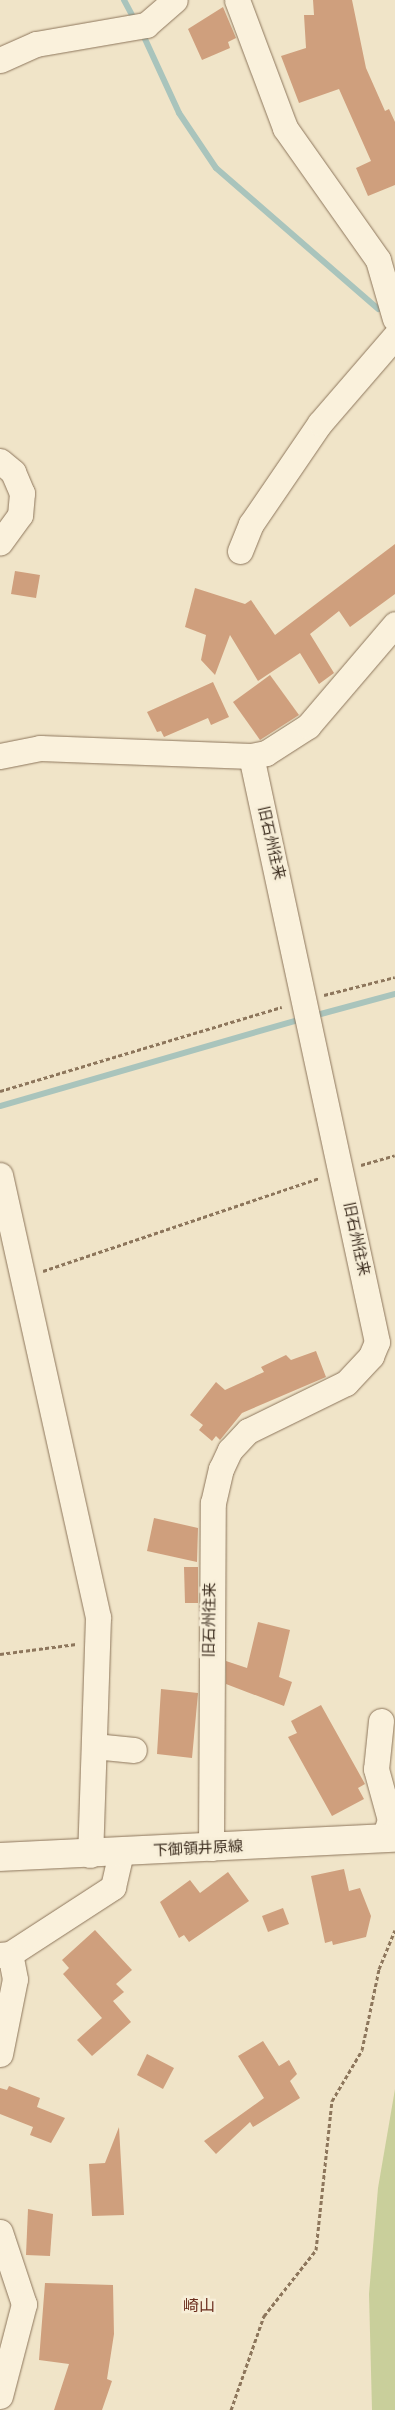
<!DOCTYPE html>
<html>
<head>
<meta charset="utf-8">
<style>
  body { margin:0 }
  #map { position:relative; width:395px; height:2410px; overflow:hidden; background:#f0e4c8; font-family:"Times New Roman","Noto Sans JP",serif }
  div>[style] { position:absolute }
  .green>* { inset:0; background:#c9cf9b }
  .stream>* { height:6px; margin:-3px; padding:0 3px; transform-origin:3px; border-radius:3px; background:#a9c4bc }
  .building>* { inset:0; background:#cf9f7d }
  .path>* { height:3px; margin-top:-1.5px; transform-origin:0; background:repeating-linear-gradient(90deg,#8d765c 0 4px,transparent 0 6.5px) }
  .roads { filter:drop-shadow(0 0 1px #8d765c) drop-shadow(0 0 1px #8d765c) }
  .minor>* { height:25px; margin:-12.5px; padding:0 12.5px; transform-origin:12.5px; border-radius:12.5px; background:#faf1dc }
  .secondary>* { height:28px; margin:-14px; padding:0 14px; transform-origin:14px; border-radius:14px; background:#faf1dc }
  span { translate:-50% -50%; white-space:nowrap; text-align:center; line-height:1.15; -webkit-text-stroke:5px #f7eed8; paint-order:stroke }
  .street-label { font-size:15px; color:#3d2e20 }
  .neighbourhood-label { font-size:16px; color:#6b2e1e }
</style>
</head>
<body>
<div id="map">
  <div class="green">
    <i style="clip-path:polygon(395px 2089px,395px 2410px,372px 2410px,369px 2294px,378px 2188px)"></i>
  </div>
  <div class="stream">
    <i style="left:124px;top:0;width:24px;rotate:62deg"></i>
    <i style="left:145px;top:39px;width:81px;rotate:65.3deg"></i>
    <i style="left:179px;top:113px;width:66px;rotate:56.1deg"></i>
    <i style="left:216px;top:168px;width:215px;rotate:41deg"></i>
    <i style="left:317px;top:1015px;width:81px;rotate:-15.1deg"></i>
    <i style="left:0;top:1106px;width:310px;rotate:-16.1deg"></i>
  </div>
  <div class="building">
    <i style="clip-path:polygon(313px 0,352px 0,366px 68px,385px 111px,389px 109px,395px 122px,395px 185px,368px 196px,356px 168px,371px 161px,339px 89px,299px 103px,281px 56px,306px 48px,304px 15px,314px 15px)"></i>
    <i style="clip-path:polygon(223px 7px,236px 38px,228px 42px,230px 48px,202px 60px,188px 29px)"></i>
    <i style="clip-path:polygon(395px 544px,395px 594px,350px 627px,339px 611px,310px 634px,334px 673px,319px 684px,300px 653px,258px 681px,230px 635px,215px 675px,201px 660px,206px 635px,185px 627px,195px 588px,245px 604px,251px 600px,275px 635px)"></i>
    <i style="clip-path:polygon(15px 571px,40px 575px,36px 598px,11px 594px)"></i>
    <i style="clip-path:polygon(270px 675px,299px 715px,260px 740px,233px 702px)"></i>
    <i style="clip-path:polygon(213px 682px,229px 717px,211px 725px,208px 718px,164px 737px,161px 731px,157px 732px,147px 712px)"></i>
    <i style="clip-path:polygon(316px 1351px,326px 1377px,242px 1413px,220px 1440px,216px 1436px,212px 1441px,199px 1430px,203px 1425px,190px 1415px,216px 1382px,225px 1390px,264px 1372px,261px 1367px,286px 1355px,291px 1360px)"></i>
    <i style="clip-path:polygon(154px 1518px,198px 1528px,197px 1562px,147px 1551px)"></i>
    <i style="clip-path:polygon(184px 1567px,198px 1567px,198px 1603px,185px 1603px)"></i>
    <i style="clip-path:polygon(258px 1622px,290px 1630px,279px 1677px,292px 1682px,284px 1706px,226px 1684px,226px 1661px,247px 1668px)"></i>
    <i style="clip-path:polygon(161px 1689px,198px 1693px,192px 1758px,157px 1754px)"></i>
    <i style="clip-path:polygon(321px 1705px,365px 1784px,358px 1788px,364px 1799px,332px 1816px,288px 1737px,297px 1733px,291px 1721px)"></i>
    <i style="clip-path:polygon(344px 1869px,349px 1891px,360px 1888px,371px 1916px,366px 1937px,333px 1945px,332px 1941px,325px 1943px,311px 1876px)"></i>
    <i style="clip-path:polygon(228px 1872px,249px 1901px,189px 1942px,184px 1935px,179px 1938px,160px 1902px,190px 1880px,200px 1893px)"></i>
    <i style="clip-path:polygon(283px 1908px,289px 1924px,268px 1932px,262px 1916px)"></i>
    <i style="clip-path:polygon(95px 1930px,132px 1970px,116px 1984px,124px 1992px,113px 2001px,131px 2022px,92px 2056px,77px 2040px,102px 2018px,63px 1974px,69px 1968px,62px 1960px)"></i>
    <i style="clip-path:polygon(263px 2041px,279px 2066px,289px 2060px,297px 2074px,290px 2081px,300px 2098px,253px 2127px,250px 2122px,216px 2154px,204px 2141px,264px 2098px,238px 2056px)"></i>
    <i style="clip-path:polygon(147px 2054px,174px 2068px,163px 2089px,137px 2075px)"></i>
    <i style="clip-path:polygon(9px 2086px,40px 2098px,37px 2107px,65px 2118px,51px 2143px,30px 2135px,33px 2127px,0 2114px,0 2088px,7px 2090px)"></i>
    <i style="clip-path:polygon(119px 2127px,124px 2215px,92px 2216px,89px 2164px,105px 2163px)"></i>
    <i style="clip-path:polygon(28px 2209px,53px 2214px,50px 2256px,26px 2255px)"></i>
    <i style="clip-path:polygon(45px 2283px,113px 2285px,114px 2334px,107px 2379px,112px 2381px,102px 2410px,54px 2410px,69px 2364px,39px 2360px)"></i>
  </div>
  <div class="path">
    <i style="left:324px;top:995px;width:73px;rotate:-14.2deg"></i>
    <i style="left:0;top:1091px;width:294px;rotate:-16.6deg"></i>
    <i style="left:361px;top:1165px;width:35px;rotate:-16deg"></i>
    <i style="left:43px;top:1271px;width:292px;rotate:-18.6deg"></i>
    <i style="left:0;top:1654px;width:77px;rotate:-7.5deg"></i>
    <i style="left:231px;top:2410px;width:100px;rotate:-70.7deg"></i>
    <i style="left:264px;top:2316px;width:84px;rotate:-51.8deg"></i>
    <i style="left:316px;top:2250px;width:150px;rotate:-83.9deg"></i>
    <i style="left:332px;top:2101px;width:59px;rotate:-59.5deg"></i>
    <i style="left:362px;top:2050px;width:83px;rotate:-78.1deg"></i>
    <i style="left:379px;top:1969px;width:42px;rotate:-67.7deg"></i>
  </div>
  <div class="roads">
    <div class="minor">
      <i style="left:237px;top:0;width:137px;rotate:69.4deg"></i>
      <i style="left:285px;top:128px;width:161px;rotate:54.8deg"></i>
      <i style="left:378px;top:260px;width:61px;rotate:73.9deg"></i>
      <i style="left:0;top:60px;width:39px;rotate:-24deg"></i>
      <i style="left:36px;top:44px;width:112px;rotate:-9.8deg"></i>
      <i style="left:146px;top:25px;width:38px;rotate:-41deg"></i>
      <i style="left:0;top:461px;width:17px;rotate:40deg"></i>
      <i style="left:13px;top:472px;width:23px;rotate:67deg"></i>
      <i style="left:22px;top:493px;width:22px;rotate:95deg"></i>
      <i style="left:20px;top:515px;width:34px;rotate:126deg"></i>
      <i style="left:240px;top:551px;width:29px;rotate:-68deg"></i>
      <i style="left:251px;top:524px;width:122px;rotate:-55.7deg"></i>
      <i style="left:320px;top:423px;width:115px;rotate:-49.2deg"></i>
      <i style="left:0;top:756px;width:41px;rotate:-11.3deg"></i>
      <i style="left:40px;top:748px;width:211px;rotate:2.2deg"></i>
      <i style="left:251px;top:756px;width:15px;rotate:-11deg"></i>
      <i style="left:266px;top:753px;width:50px;rotate:-32.7deg"></i>
      <i style="left:308px;top:726px;width:134px;rotate:-49.5deg"></i>
      <i style="left:0;top:1175px;width:453px;rotate:77.5deg"></i>
      <i style="left:98px;top:1617px;width:238px;rotate:91.9deg"></i>
      <i style="left:381px;top:1721px;width:48px;rotate:95.9deg"></i>
      <i style="left:376px;top:1769px;width:53px;rotate:74.6deg"></i>
      <i style="left:390px;top:1820px;width:18px;rotate:109deg"></i>
      <i style="left:94px;top:1746px;width:40px;rotate:5.7deg"></i>
      <i style="left:211px;top:1848px;width:345px;rotate:-89.7deg"></i>
      <i style="left:213px;top:1503px;width:35px;rotate:-77deg"></i>
      <i style="left:221px;top:1469px;width:21px;rotate:-65deg"></i>
      <i style="left:230px;top:1450px;width:26px;rotate:-47deg"></i>
      <i style="left:248px;top:1431px;width:109px;rotate:-26.1deg"></i>
      <i style="left:346px;top:1383px;width:37px;rotate:-47deg"></i>
      <i style="left:371px;top:1356px;width:15px;rotate:-67deg"></i>
      <i style="left:377px;top:1342px;width:599px;rotate:-102.13deg"></i>
      <i style="left:0;top:1955px;width:10px;rotate:-6deg"></i>
      <i style="left:10px;top:1954px;width:123px;rotate:-33deg"></i>
      <i style="left:113px;top:1887px;width:35px;rotate:-77deg"></i>
      <i style="left:0;top:2054px;width:76px;rotate:-78.7deg"></i>
      <i style="left:15px;top:1979px;width:25px;rotate:-101deg"></i>
      <i style="left:0;top:2232px;width:76px;rotate:71.6deg"></i>
      <i style="left:24px;top:2304px;width:95px;rotate:104.6deg"></i>
    </div>
    <div class="secondary">
      <i style="left:0;top:1857px;width:395px;rotate:-2.8deg"></i>
    </div>
  </div>
  <div class="street-label">
    <span style="left:271px;top:843px;rotate:77deg">旧石州往来</span>
    <span style="left:356px;top:1239px;rotate:78deg">旧石州往来</span>
    <span style="left:210px;top:1620px;rotate:-89deg">旧石州往来</span>
    <span style="left:198px;top:1849px;rotate:-3deg">下御領井原線</span>
  </div>
  <div class="neighbourhood-label">
    <span style="left:199px;top:2306px">崎山</span>
  </div>
</div>
</body>
</html>
